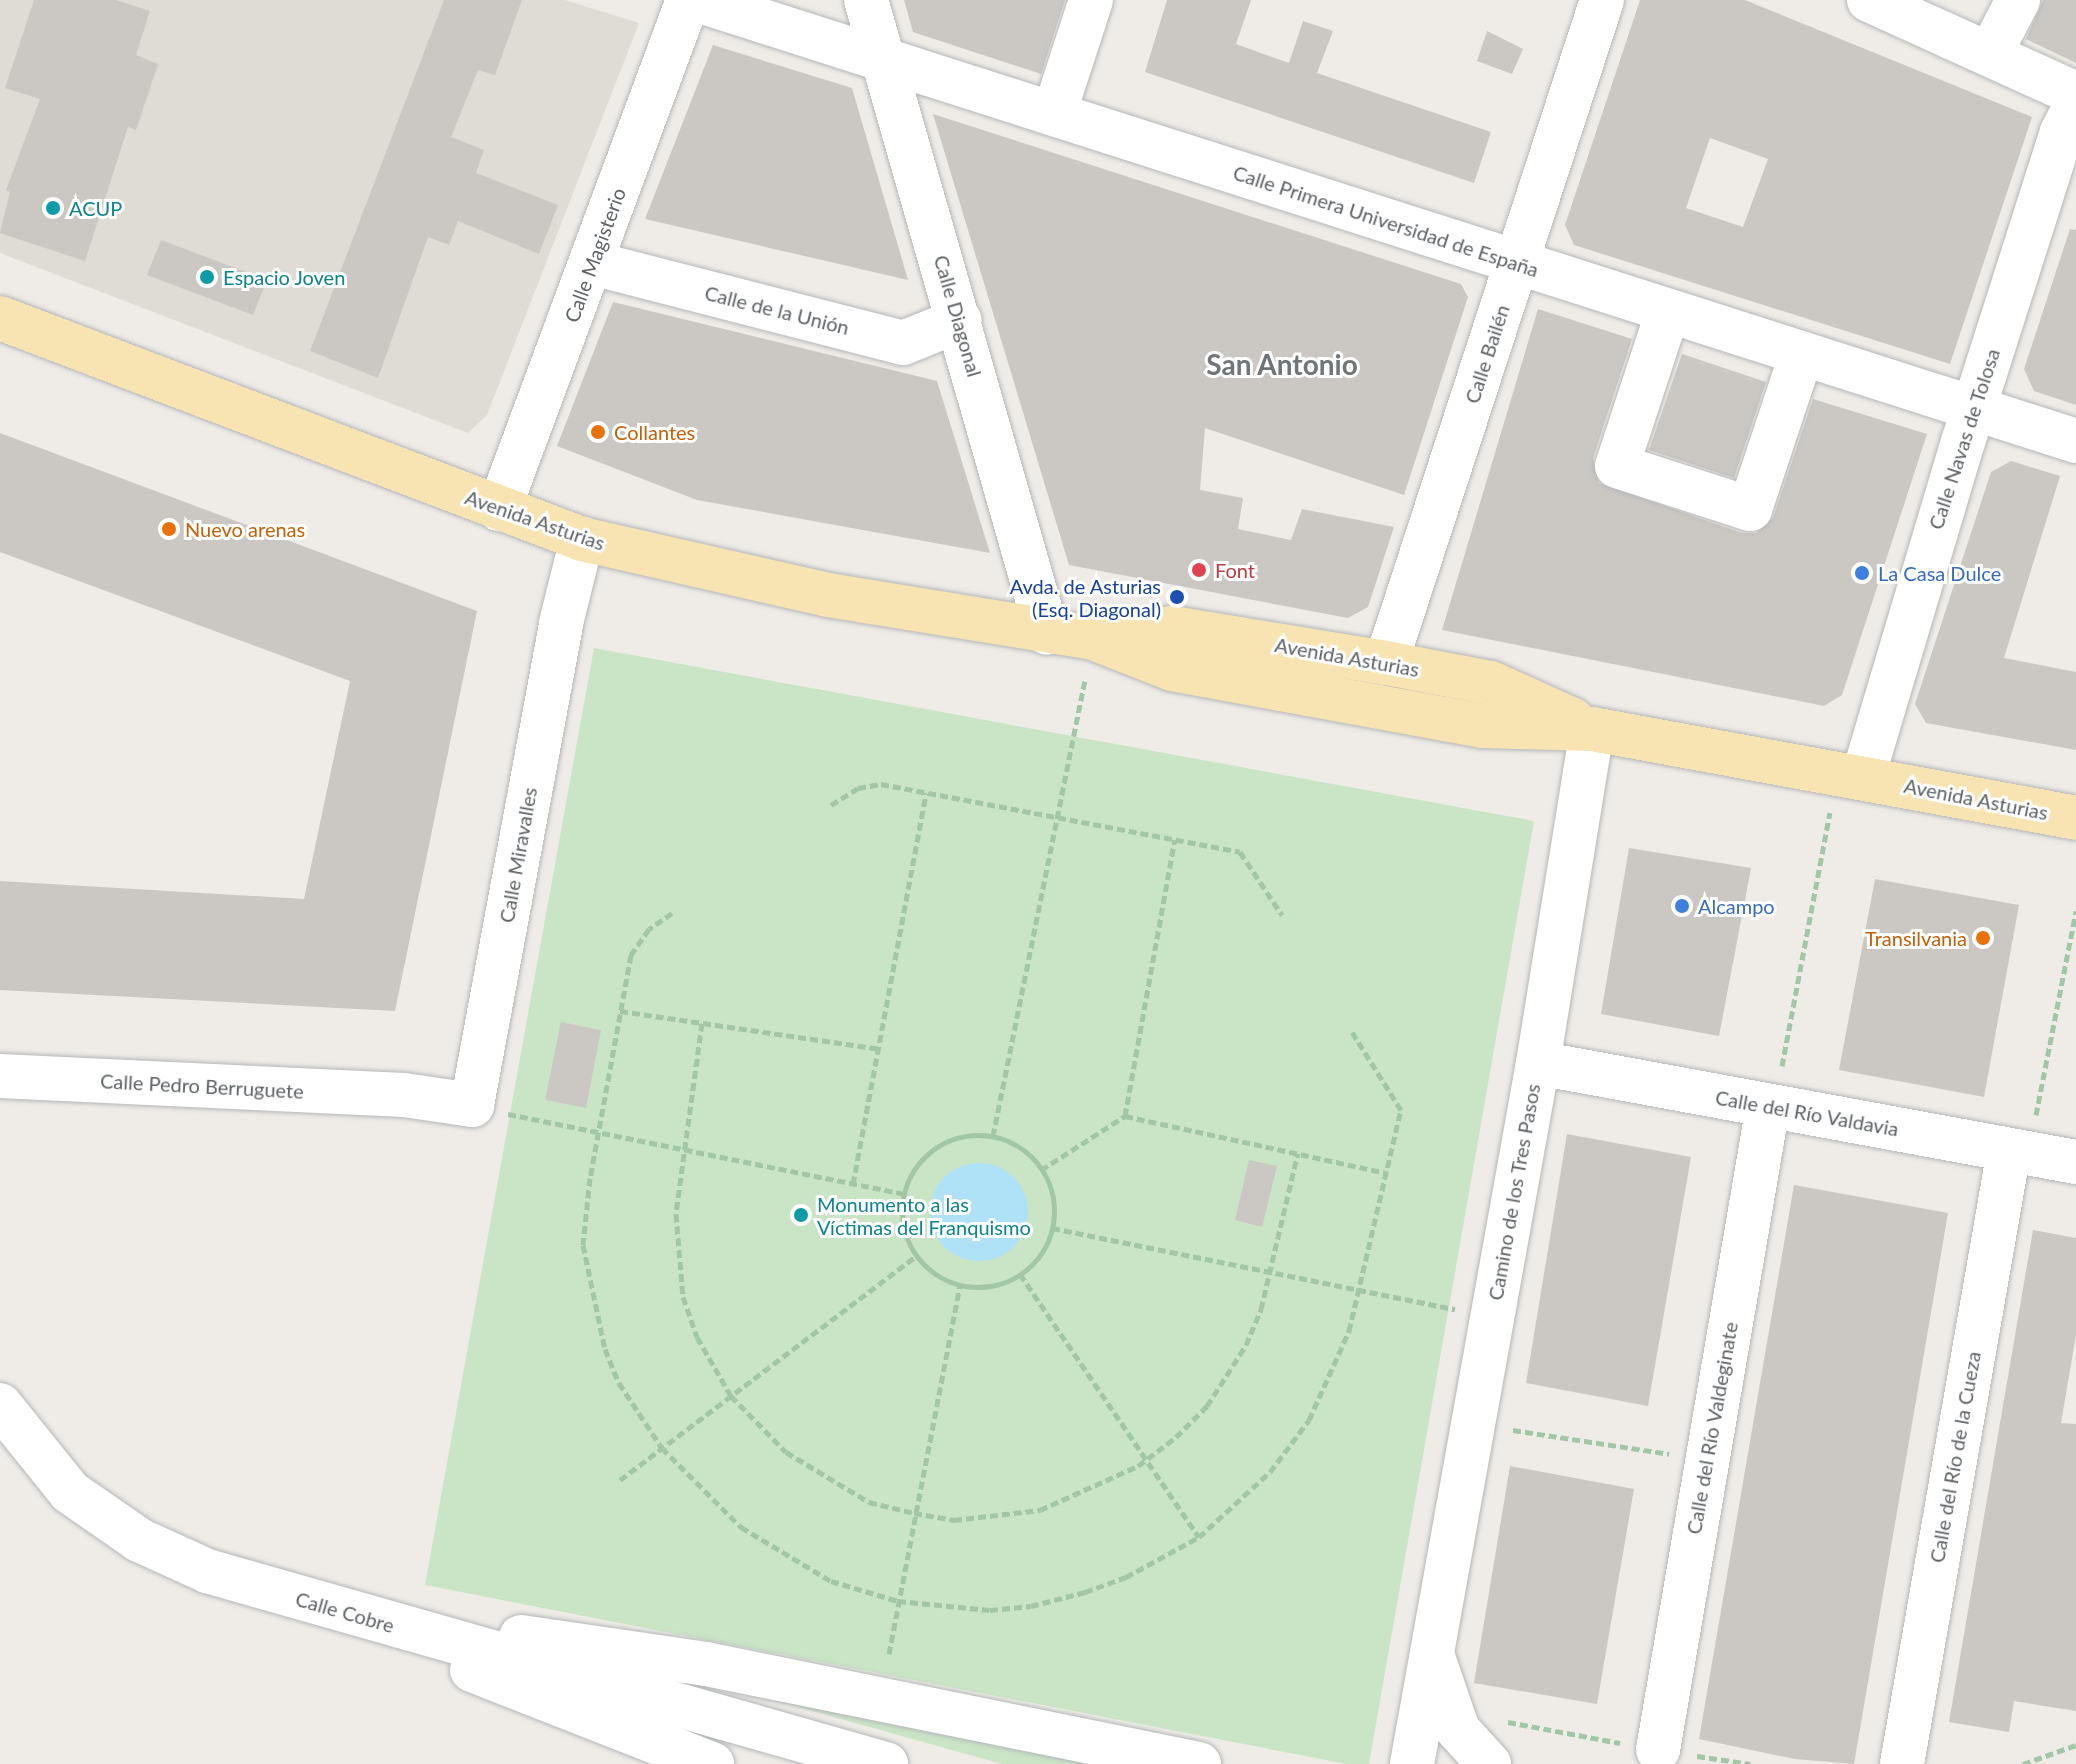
<!DOCTYPE html>
<html>
<head>
<meta charset="utf-8">
<style>
  body { margin:0 }
  #map { position:relative; width:2076px; height:1764px; overflow:hidden; background:#efece7; font-family:Lato,sans-serif }
  div>[style] { position:absolute }
  .education>* { inset:0; background:#dfdcd5 }
  .green>* { inset:0; background:#cae4c6 }
  .water>* { inset:0; background:#afe1f7 }
  .round { border-radius:50% }
  .building>* { inset:0; background:#cbc7c3 }
  .path>* { height:5px; margin-top:-2.5px; transform-origin:0; background:repeating-linear-gradient(90deg,#a1c7a7 0 8px,transparent 0 12px) }
  .path>.ring { margin:-2.5px; padding:0; box-sizing:content-box; background:none; border:5px solid #a1c7a7; border-radius:50% }
  .roads { filter:drop-shadow(0 0 2px #b4b7ba) drop-shadow(0 0 2px #b4b7ba) }
  .minor>* { height:44px; margin:-22px; padding:0 22px; transform-origin:22px; border-radius:22px; background:#fff }
  .major>* { height:44px; margin:-22px; padding:0 22px; transform-origin:22px; border-radius:22px; background:#f8e4b3 }
  .dots>* { width:22px; height:22px; translate:-50% -50%; box-sizing:border-box; border:4px solid #fff; border-radius:50% }
  span { translate:-50% -50%; white-space:nowrap; text-align:center; line-height:1.15; -webkit-text-stroke:6px #fff; paint-order:stroke }
  .culture-label { font-size:20px; color:#0d838f }
  .left { translate:0 -50%; text-align:left }
  .street-label { font-size:20px; color:#5e6366 }
  .food-label { font-size:20px; color:#c56008 }
  .right { translate:-100% -50%; text-align:right }
  .health-label { font-size:20px; color:#be3a42 }
  .shop-label { font-size:20px; color:#366cbe }
  .transit-label { font-size:20px; color:#164399 }
  .district-label { font-size:28px; color:#6f7578; font-weight:700 }
</style>
</head>
<body>
<div id="map">
  <div class="education">
    <i style="clip-path:polygon(0 0,565px 0,639px 23px,487px 415px,468px 433px,0 253px)"></i>
  </div>
  <div class="green">
    <i style="clip-path:polygon(594px 648px,1534px 821px,1369px 1764px,1346px 1764px,425px 1585px)"></i>
    <i style="clip-path:polygon(733px 1689px,1128px 1764px,1002px 1764px)"></i>
  </div>
  <div class="water">
    <i class="round" style="left:930px;top:1163px;width:98px;height:98px"></i>
  </div>
  <div class="building">
    <i style="clip-path:polygon(34px 0,116px 0,150px 11px,136px 55px,158px 64px,136px 130px,128px 127px,85px 261px,0 233px,10px 192px,6px 190px,40px 99px,5px 88px)"></i>
    <i style="clip-path:polygon(444px 0,522px 0,495px 75px,478px 70px,451px 137px,484px 150px,476px 173px,558px 205px,539px 254px,458px 221px,449px 245px,428px 237px,378px 378px,310px 351px)"></i>
    <i style="clip-path:polygon(904px 0,1065px 0,1041px 74px,913px 32px)"></i>
    <i style="clip-path:polygon(1167px 0,1251px 0,1236px 44px,1289px 63px,1303px 21px,1333px 31px,1317px 73px,1491px 132px,1474px 183px,1145px 72px)"></i>
    <i style="clip-path:polygon(evenodd,1640px 0,1745px 0,2032px 117px,1950px 364px,1574px 245px,1565px 225px,1640px 0,1710px 138px,1768px 159px,1743px 227px,1686px 208px,1710px 138px)"></i>
    <i style="clip-path:polygon(2043px 0,2076px 0,2076px 63px,2026px 39px)"></i>
    <i style="clip-path:polygon(1487px 31px,1523px 49px,1512px 74px,1477px 61px)"></i>
    <i style="clip-path:polygon(713px 45px,852px 88px,908px 280px,645px 219px)"></i>
    <i style="clip-path:polygon(933px 114px,1461px 284px,1468px 297px,1404px 495px,1205px 428px,1200px 490px,1243px 498px,1238px 529px,1291px 540px,1302px 509px,1394px 527px,1368px 607px,1348px 618px,1069px 565px)"></i>
    <i style="clip-path:polygon(2070px 229px,2076px 230px,2076px 405px,2034px 391px,2024px 369px)"></i>
    <i style="clip-path:polygon(161px 240px,267px 280px,253px 315px,147px 275px)"></i>
    <i style="clip-path:polygon(613px 302px,937px 381px,990px 553px,697px 500px,557px 446px)"></i>
    <i style="clip-path:polygon(1538px 309px,1632px 339px,1593px 458px,1599px 483px,1742px 533px,1756px 533px,1773px 518px,1813px 399px,1927px 434px,1842px 695px,1824px 706px,1442px 630px)"></i>
    <i style="clip-path:polygon(1682px 354px,1766px 382px,1734px 478px,1649px 450px)"></i>
    <i style="clip-path:polygon(0 433px,477px 611px,395px 1011px,0 990px,0 881px,304px 899px,350px 681px,0 552px)"></i>
    <i style="clip-path:polygon(2011px 461px,2060px 476px,2004px 658px,2076px 672px,2076px 750px,1926px 723px,1915px 704px,1991px 472px)"></i>
    <i style="clip-path:polygon(1629px 848px,1751px 868px,1719px 1036px,1601px 1014px)"></i>
    <i style="clip-path:polygon(1875px 879px,2019px 905px,1984px 1097px,1839px 1070px)"></i>
    <i style="clip-path:polygon(561px 1022px,601px 1030px,586px 1108px,545px 1100px)"></i>
    <i style="clip-path:polygon(1567px 1134px,1691px 1157px,1648px 1406px,1526px 1383px)"></i>
    <i style="clip-path:polygon(1249px 1160px,1277px 1166px,1262px 1227px,1235px 1220px)"></i>
    <i style="clip-path:polygon(1794px 1185px,1948px 1213px,1854px 1764px,1795px 1759px,1699px 1739px)"></i>
    <i style="clip-path:polygon(2033px 1230px,2076px 1238px,2076px 1335px,2061px 1423px,2076px 1424px,2076px 1711px,2014px 1701px,2009px 1732px,1949px 1722px)"></i>
    <i style="clip-path:polygon(1510px 1466px,1634px 1489px,1597px 1704px,1474px 1683px)"></i>
  </div>
  <div class="path">
    <i style="left:831px;top:805px;width:32px;rotate:-32deg"></i>
    <i style="left:858px;top:788px;width:23px;rotate:-10deg"></i>
    <i style="left:881px;top:784px;width:365px;rotate:10.7deg"></i>
    <i style="left:1240px;top:852px;width:76px;rotate:56.3deg"></i>
    <i style="left:672px;top:913px;width:28px;rotate:145deg"></i>
    <i style="left:649px;top:929px;width:32px;rotate:125deg"></i>
    <i style="left:631px;top:955px;width:227px;rotate:100.4deg"></i>
    <i style="left:590px;top:1178px;width:67px;rotate:96deg"></i>
    <i style="left:583px;top:1245px;width:106px;rotate:78.1deg"></i>
    <i style="left:605px;top:1349px;width:37px;rotate:68deg"></i>
    <i style="left:619px;top:1383px;width:78px;rotate:56.5deg"></i>
    <i style="left:662px;top:1448px;width:112px;rotate:45deg"></i>
    <i style="left:741px;top:1527px;width:105px;rotate:31deg"></i>
    <i style="left:831px;top:1581px;width:70px;rotate:16.6deg"></i>
    <i style="left:898px;top:1601px;width:92px;rotate:5.6deg"></i>
    <i style="left:990px;top:1610px;width:41px;rotate:-5.6deg"></i>
    <i style="left:1031px;top:1606px;width:56px;rotate:-14.5deg"></i>
    <i style="left:1085px;top:1592px;width:44px;rotate:-20.1deg"></i>
    <i style="left:1126px;top:1577px;width:83px;rotate:-28.7deg"></i>
    <i style="left:1199px;top:1537px;width:96px;rotate:-42.5deg"></i>
    <i style="left:1270px;top:1472px;width:65px;rotate:-53.1deg"></i>
    <i style="left:1309px;top:1420px;width:98px;rotate:-65.8deg"></i>
    <i style="left:1349px;top:1331px;width:227px;rotate:-76.8deg"></i>
    <i style="left:1401px;top:1110px;width:92px;rotate:-122.1deg"></i>
    <i style="left:620px;top:1011px;width:262px;rotate:8.3deg"></i>
    <i style="left:702px;top:1023px;width:193px;rotate:97.8deg"></i>
    <i style="left:676px;top:1214px;width:83px;rotate:85.2deg"></i>
    <i style="left:683px;top:1297px;width:42px;rotate:70.7deg"></i>
    <i style="left:697px;top:1337px;width:68px;rotate:60deg"></i>
    <i style="left:731px;top:1396px;width:78px;rotate:45.5deg"></i>
    <i style="left:786px;top:1452px;width:97px;rotate:31.1deg"></i>
    <i style="left:869px;top:1502px;width:46px;rotate:13.7deg"></i>
    <i style="left:914px;top:1513px;width:41px;rotate:9.9deg"></i>
    <i style="left:954px;top:1520px;width:87px;rotate:-6.6deg"></i>
    <i style="left:1040px;top:1510px;width:107px;rotate:-24.2deg"></i>
    <i style="left:1138px;top:1466px;width:48px;rotate:-37.3deg"></i>
    <i style="left:1176px;top:1437px;width:44px;rotate:-45deg"></i>
    <i style="left:1207px;top:1406px;width:72px;rotate:-57.4deg"></i>
    <i style="left:1246px;top:1345px;width:39px;rotate:-67deg"></i>
    <i style="left:1261px;top:1309px;width:160px;rotate:-76.7deg"></i>
    <i style="left:1782px;top:1066px;width:258px;rotate:-79.3deg"></i>
    <i style="left:508px;top:1114px;width:403px;rotate:11.4deg"></i>
    <i style="left:2036px;top:1115px;width:208px;rotate:-78.9deg"></i>
    <i style="left:1125px;top:1116px;width:281px;rotate:-79.8deg"></i>
    <i class="ring" style="left:902px;top:1135px;width:147px;height:147px"></i>
    <i style="left:993px;top:1136px;width:466px;rotate:-78.6deg"></i>
    <i style="left:1041px;top:1170px;width:100px;rotate:-32.7deg"></i>
    <i style="left:1125px;top:1116px;width:268px;rotate:12.3deg"></i>
    <i style="left:853px;top:1184px;width:398px;rotate:-79.4deg"></i>
    <i style="left:1052px;top:1228px;width:411px;rotate:11.4deg"></i>
    <i style="left:1020px;top:1274px;width:318px;rotate:55.8deg"></i>
    <i style="left:1513px;top:1430px;width:158px;rotate:8.7deg"></i>
    <i style="left:620px;top:1480px;width:371px;rotate:-37.1deg"></i>
    <i style="left:889px;top:1654px;width:376px;rotate:-79.1deg"></i>
    <i style="left:1508px;top:1722px;width:114px;rotate:10.6deg"></i>
    <i style="left:1697px;top:1756px;width:54px;rotate:8.6deg"></i>
    <i style="left:2023px;top:1764px;width:56px;rotate:-19.7deg"></i>
  </div>
  <div class="roads">
    <div class="minor">
      <i style="left:697px;top:0;width:1448px;rotate:17.73deg"></i>
      <i style="left:866px;top:0;width:658px;rotate:74.04deg"></i>
      <i style="left:1869px;top:0;width:227px;rotate:24.4deg"></i>
      <i style="left:1990px;top:54px;width:61px;rotate:-62.6deg"></i>
      <i style="left:1054px;top:114px;width:120px;rotate:-72deg"></i>
      <i style="left:592px;top:263px;width:321px;rotate:14.4deg"></i>
      <i style="left:903px;top:343px;width:61px;rotate:-22deg"></i>
      <i style="left:1668px;top:311px;width:163px;rotate:108.2deg"></i>
      <i style="left:1617px;top:466px;width:140px;rotate:17.9deg"></i>
      <i style="left:1750px;top:509px;width:164px;rotate:-71.6deg"></i>
      <i style="left:499px;top:509px;width:543px;rotate:-69.63deg"></i>
      <i style="left:1386px;top:663px;width:697px;rotate:-71.95deg"></i>
      <i style="left:1863px;top:777px;width:350px;rotate:-73.4deg"></i>
      <i style="left:1963px;top:442px;width:325px;rotate:-72.3deg"></i>
      <i style="left:2062px;top:132px;width:31px;rotate:-63deg"></i>
      <i style="left:1538px;top:1063px;width:547px;rotate:10.43deg"></i>
      <i style="left:0;top:1076px;width:404px;rotate:2.7deg"></i>
      <i style="left:404px;top:1095px;width:69px;rotate:8.4deg"></i>
      <i style="left:472px;top:1105px;width:490px;rotate:-79.5deg"></i>
      <i style="left:561px;top:623px;width:87px;rotate:-76deg"></i>
      <i style="left:0;top:1405px;width:112px;rotate:51.2deg"></i>
      <i style="left:70px;top:1492px;width:84px;rotate:34.8deg"></i>
      <i style="left:139px;top:1540px;width:75px;rotate:24.5deg"></i>
      <i style="left:207px;top:1571px;width:706px;rotate:15.87deg"></i>
      <i style="left:521px;top:1637px;width:187px;rotate:8.3deg"></i>
      <i style="left:706px;top:1664px;width:503px;rotate:11.47deg"></i>
      <i style="left:1433px;top:1657px;width:77px;rotate:71.1deg"></i>
      <i style="left:1458px;top:1730px;width:46px;rotate:47.6deg"></i>
      <i style="left:472px;top:1670px;width:258px;rotate:21.4deg"></i>
      <i style="left:1658px;top:1750px;width:653px;rotate:-80.31deg"></i>
      <i style="left:1412px;top:1764px;width:712px;rotate:-79.81deg"></i>
      <i style="left:1538px;top:1063px;width:338px;rotate:-80.8deg"></i>
      <i style="left:1902px;top:1764px;width:623px;rotate:-80.11deg"></i>
    </div>
    <div class="major">
      <i style="left:0;top:318px;width:623px;rotate:20.79deg"></i>
      <i style="left:582px;top:539px;width:252px;rotate:12.8deg"></i>
      <i style="left:828px;top:595px;width:268px;rotate:9.2deg"></i>
      <i style="left:1093px;top:638px;width:85px;rotate:21.4deg"></i>
      <i style="left:1172px;top:669px;width:315px;rotate:10.4deg"></i>
      <i style="left:1482px;top:726px;width:110px;rotate:1.6deg"></i>
      <i style="left:1592px;top:729px;width:492px;rotate:10.4deg"></i>
      <i style="left:1095px;top:638px;width:78px;rotate:-7.4deg"></i>
      <i style="left:1172px;top:628px;width:217px;rotate:9.3deg"></i>
      <i style="left:1386px;top:663px;width:107px;rotate:10.8deg"></i>
      <i style="left:1491px;top:683px;width:90px;rotate:24.3deg"></i>
    </div>
  </div>
  <div class="dots">
    <i style="left:53px;top:208px;background:#0f9aa8"></i>
    <i style="left:207px;top:277px;background:#0f9aa8"></i>
    <i style="left:598px;top:432px;background:#e8710a"></i>
    <i style="left:169px;top:529px;background:#e8710a"></i>
    <i style="left:1199px;top:570px;background:#e0444e"></i>
    <i style="left:1862px;top:573px;background:#3f7fe0"></i>
    <i style="left:1177px;top:597px;background:#1a4fb4"></i>
    <i style="left:1682px;top:906px;background:#3f7fe0"></i>
    <i style="left:1983px;top:938px;background:#e8710a"></i>
    <i style="left:801px;top:1215px;background:#0f9aa8"></i>
  </div>
  <div class="culture-label">
    <span class="left" style="left:69px;top:208px">ACUP</span>
    <span class="left" style="left:223px;top:277px">Espacio Joven</span>
    <span class="left" style="left:817px;top:1216px">Monumento a las<br>Víctimas del Franquismo</span>
  </div>
  <div class="street-label">
    <span style="left:1386px;top:221px;rotate:18deg">Calle Primera Universidad de España</span>
    <span style="left:595px;top:255px;rotate:-70deg">Calle Magisterio</span>
    <span style="left:777px;top:310px;rotate:14deg">Calle de la Unión</span>
    <span style="left:958px;top:316px;rotate:74deg">Calle Diagonal</span>
    <span style="left:1487px;top:354px;rotate:-72deg">Calle Bailén</span>
    <span style="left:1964px;top:439px;rotate:-72deg">Calle Navas de Tolosa</span>
    <span style="left:535px;top:520px;rotate:19deg">Avenida Asturias</span>
    <span style="left:1347px;top:657px;rotate:10deg">Avenida Asturias</span>
    <span style="left:1976px;top:799px;rotate:11deg">Avenida Asturias</span>
    <span style="left:518px;top:855px;rotate:-80deg">Calle Miravalles</span>
    <span style="left:202px;top:1086px;rotate:3deg">Calle Pedro Berruguete</span>
    <span style="left:1807px;top:1113px;rotate:10deg">Calle del Río Valdavia</span>
    <span style="left:1514px;top:1192px;rotate:-80deg">Camino de los Tres Pasos</span>
    <span style="left:1712px;top:1428px;rotate:-80deg">Calle del Río Valdeginate</span>
    <span style="left:1955px;top:1457px;rotate:-80deg">Calle del Río de la Cueza</span>
    <span style="left:345px;top:1612px;rotate:16deg">Calle Cobre</span>
  </div>
  <div class="food-label">
    <span class="left" style="left:614px;top:432px">Collantes</span>
    <span class="left" style="left:185px;top:529px">Nuevo arenas</span>
    <span class="right" style="left:1967px;top:938px">Transilvania</span>
  </div>
  <div class="health-label">
    <span class="left" style="left:1215px;top:570px">Font</span>
  </div>
  <div class="shop-label">
    <span class="left" style="left:1878px;top:573px">La Casa Dulce</span>
    <span class="left" style="left:1698px;top:906px">Alcampo</span>
  </div>
  <div class="transit-label">
    <span class="right" style="left:1161px;top:598px">Avda. de Asturias<br>(Esq. Diagonal)</span>
  </div>
  <div class="district-label">
    <span style="left:1282px;top:364px">San Antonio</span>
  </div>
</div>
</body>
</html>
